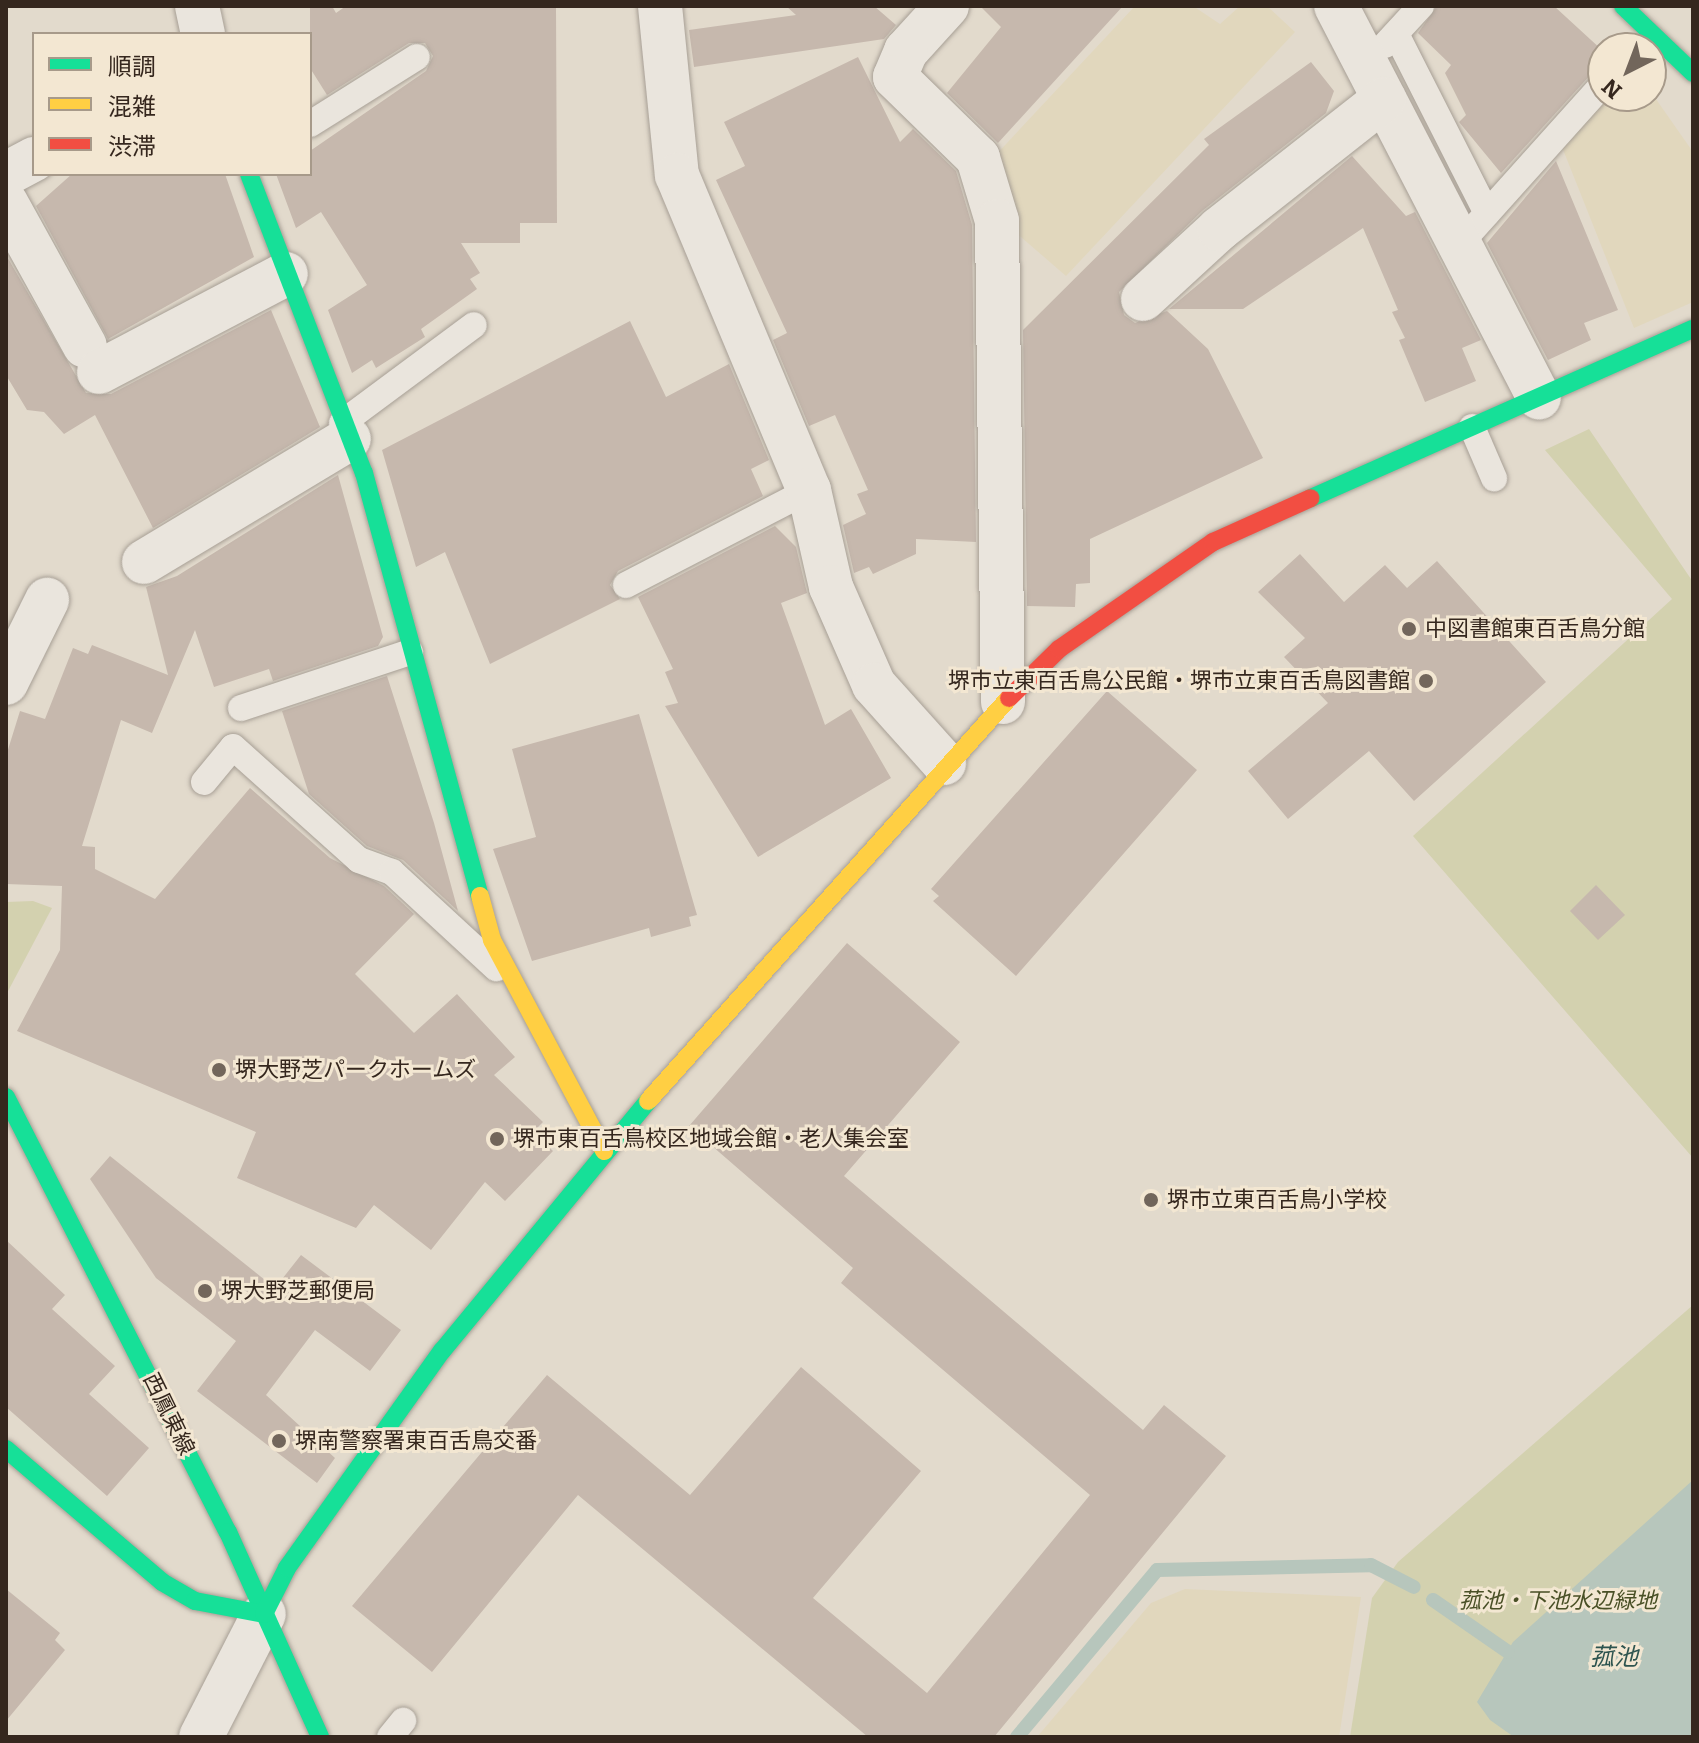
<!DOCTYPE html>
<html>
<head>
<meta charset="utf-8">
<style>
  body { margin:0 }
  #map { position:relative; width:1699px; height:1743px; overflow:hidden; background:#e2dacc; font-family:Bitter,"Noto Sans JP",serif }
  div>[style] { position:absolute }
  .farmland>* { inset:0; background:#e1d7bd }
  .green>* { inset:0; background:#d3d1af }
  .water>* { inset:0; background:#b7c6bc }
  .stream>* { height:14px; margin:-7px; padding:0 7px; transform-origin:7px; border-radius:7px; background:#b7c6bc }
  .building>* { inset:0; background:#c6b8ad }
  .roads { filter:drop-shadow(0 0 2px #a79f95) drop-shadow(0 0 2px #a79f95) }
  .lane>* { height:26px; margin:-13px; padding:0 13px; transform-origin:13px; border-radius:13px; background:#eae5dd }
  .street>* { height:44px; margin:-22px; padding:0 22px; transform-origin:22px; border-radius:22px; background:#eae5dd }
  .fast>* { height:18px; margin:-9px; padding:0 9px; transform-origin:9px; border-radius:9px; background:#16e098 }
  .slow>* { height:18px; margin:-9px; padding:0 9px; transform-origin:9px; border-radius:9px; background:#ffcf43 }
  .jam>* { height:18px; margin:-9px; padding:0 9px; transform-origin:9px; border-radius:9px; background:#f24e42 }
  .dots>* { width:22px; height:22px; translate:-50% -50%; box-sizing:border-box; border:4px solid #f3e7d2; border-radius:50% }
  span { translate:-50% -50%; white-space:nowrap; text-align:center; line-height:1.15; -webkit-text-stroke:6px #f3e7d2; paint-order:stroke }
  .poi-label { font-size:22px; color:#35271e }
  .left { translate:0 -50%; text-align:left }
  .right { translate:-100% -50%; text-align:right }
  .street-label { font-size:22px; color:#35271e }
  .park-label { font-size:22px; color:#495026; font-style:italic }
  .water-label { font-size:24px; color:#2e544f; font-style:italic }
  .frame { position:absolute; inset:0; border:8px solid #35271e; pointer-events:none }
  .legend { position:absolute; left:32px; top:32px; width:280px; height:144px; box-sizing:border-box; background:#f3e7d2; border:2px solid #a79a8a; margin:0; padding:10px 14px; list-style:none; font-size:24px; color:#35271e }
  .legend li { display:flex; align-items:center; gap:16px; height:40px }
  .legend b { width:40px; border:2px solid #a79a8a }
  .north { position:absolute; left:1587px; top:32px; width:80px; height:80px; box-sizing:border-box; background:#f3e7d2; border:2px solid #a79a8a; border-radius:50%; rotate:222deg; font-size:22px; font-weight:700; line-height:32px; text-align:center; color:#35271e }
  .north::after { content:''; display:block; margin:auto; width:28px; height:36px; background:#72665b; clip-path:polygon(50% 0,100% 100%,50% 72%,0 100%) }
</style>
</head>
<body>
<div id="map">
  <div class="farmland">
    <i style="clip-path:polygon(1135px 6px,1193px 6px,1220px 24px,1240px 6px,1267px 6px,1295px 32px,1066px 276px,1014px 231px,992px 159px)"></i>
    <i style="clip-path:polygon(1651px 92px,1693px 152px,1693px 302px,1634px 328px,1562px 147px,1608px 96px)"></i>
    <i style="clip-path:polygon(1185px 1589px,1361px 1597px,1339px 1737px,1037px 1737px,1151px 1603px)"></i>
  </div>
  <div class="green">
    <i style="clip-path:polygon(1589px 429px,1693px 582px,1693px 1158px,1413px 836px,1672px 599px,1545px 450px)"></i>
    <i style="clip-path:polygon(33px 901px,52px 908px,6px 995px,6px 902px)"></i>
    <i style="clip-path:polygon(1693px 1305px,1693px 1737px,1350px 1737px,1372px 1598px,1398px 1562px)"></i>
  </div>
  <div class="water">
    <i style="clip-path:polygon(1693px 1480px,1693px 1737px,1514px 1737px,1490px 1720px,1477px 1702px,1513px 1642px)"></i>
  </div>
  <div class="stream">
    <i style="left:1433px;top:1600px;width:91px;rotate:34.7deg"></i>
    <i style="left:1017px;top:1737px;width:218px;rotate:-50deg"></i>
    <i style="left:1157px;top:1570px;width:214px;rotate:-1.3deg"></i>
    <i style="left:1371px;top:1565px;width:48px;rotate:27.1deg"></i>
  </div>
  <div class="building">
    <i style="clip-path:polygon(310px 6px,332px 6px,336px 13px,346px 6px,556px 6px,557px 223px,520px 223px,520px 243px,461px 243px,480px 273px,470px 279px,477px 289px,421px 329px,425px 337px,376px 368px,372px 360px,352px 373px,328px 310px,367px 285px,321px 212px,296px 228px,276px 174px,310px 174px,310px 151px,426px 71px,433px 56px,425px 43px,409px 43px,327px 95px,310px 68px)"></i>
    <i style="clip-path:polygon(786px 6px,874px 6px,896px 25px,884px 39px,694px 67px,689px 30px,796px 15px)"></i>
    <i style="clip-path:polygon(980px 6px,1123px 6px,998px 143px,947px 93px,1001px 27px)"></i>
    <i style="clip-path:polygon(1437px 6px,1554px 6px,1603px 51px,1603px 61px,1501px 173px,1459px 122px,1466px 115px,1445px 73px,1451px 65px,1418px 33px)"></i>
    <i style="clip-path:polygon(858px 57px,900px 142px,913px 129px,956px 171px,972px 225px,976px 542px,916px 539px,916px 554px,873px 574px,869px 567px,854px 573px,843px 525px,866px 514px,857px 494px,868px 490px,835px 415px,809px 426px,773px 340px,787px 333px,716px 180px,745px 166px,724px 122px)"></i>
    <i style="clip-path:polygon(1311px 62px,1334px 91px,1326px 113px,1202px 211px,1119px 292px,1124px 315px,1135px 323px,1167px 311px,1208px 349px,1263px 458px,1090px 539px,1090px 583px,1076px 584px,1075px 607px,1027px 606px,1023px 330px,1209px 145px,1204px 139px)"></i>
    <i style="clip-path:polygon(1352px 156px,1406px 216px,1415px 212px,1481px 340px,1462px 348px,1476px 381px,1425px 402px,1399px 340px,1405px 338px,1392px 312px,1398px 310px,1363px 228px,1243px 309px,1169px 309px)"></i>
    <i style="clip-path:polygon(1556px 161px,1618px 310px,1584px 323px,1591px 340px,1548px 360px,1487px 243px)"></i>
    <i style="clip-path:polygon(72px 174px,225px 174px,254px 257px,108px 339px,36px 206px)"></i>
    <i style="clip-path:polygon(6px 255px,86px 393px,111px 394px,271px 310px,320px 427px,153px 528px,95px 415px,64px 434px,44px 412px,27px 410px,6px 375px)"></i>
    <i style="clip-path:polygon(630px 321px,666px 397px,729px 364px,769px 460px,751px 469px,763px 496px,618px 571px,610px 585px,620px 599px,490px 664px,445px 552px,416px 567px,382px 450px)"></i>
    <i style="clip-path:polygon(338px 475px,383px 637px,378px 646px,273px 681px,269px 669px,214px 687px,195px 630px,152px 733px,121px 720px,82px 846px,95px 847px,95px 869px,155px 899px,250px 788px,330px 858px,384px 886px,414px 914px,355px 974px,414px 1033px,457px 994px,515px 1057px,494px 1075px,543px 1122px,533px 1132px,553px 1151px,505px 1201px,485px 1182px,431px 1250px,374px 1205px,356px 1228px,237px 1178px,256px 1132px,17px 1031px,60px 950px,62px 886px,6px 884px,6px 756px,20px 711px,45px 719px,73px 648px,88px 654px,92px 645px,168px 675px,146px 587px,177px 576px)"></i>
    <i style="clip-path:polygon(775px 526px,796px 547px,807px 593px,781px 603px,825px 725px,851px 709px,891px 778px,758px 857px,665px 706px,678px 703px,665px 672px,673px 669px,638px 597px)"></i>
    <i style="clip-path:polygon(1300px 554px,1344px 602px,1385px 565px,1407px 588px,1437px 561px,1546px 682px,1414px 801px,1369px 751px,1288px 819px,1248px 771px,1328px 703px,1284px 657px,1305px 638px,1258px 592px)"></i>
    <i style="clip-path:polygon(387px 676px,434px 823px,458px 911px,403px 860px,367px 846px,309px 794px,282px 711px)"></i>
    <i style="clip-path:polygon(1107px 691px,1197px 770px,1016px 976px,933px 901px,939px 896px,931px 889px)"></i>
    <i style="clip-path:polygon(639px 714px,697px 915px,689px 917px,691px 926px,651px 937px,649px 928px,532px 961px,493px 849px,536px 837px,512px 749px)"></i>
    <i style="clip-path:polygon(1596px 885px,1625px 915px,1598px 940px,1570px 911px)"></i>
    <i style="clip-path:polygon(847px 943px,960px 1042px,844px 1176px,1143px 1430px,1164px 1405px,1226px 1456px,994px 1737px,868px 1737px,578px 1495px,432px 1672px,352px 1606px,547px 1375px,690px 1495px,801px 1367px,921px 1471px,813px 1598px,927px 1693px,1090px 1495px,841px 1283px,853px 1268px,689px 1126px)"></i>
    <i style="clip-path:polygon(110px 1156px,275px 1288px,301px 1255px,401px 1330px,370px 1371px,315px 1330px,266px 1395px,335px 1458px,317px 1483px,197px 1391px,236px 1341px,156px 1278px,90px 1179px)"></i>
    <i style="clip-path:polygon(6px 1240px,65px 1295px,52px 1309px,115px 1366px,89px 1394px,149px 1448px,107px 1496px,6px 1407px)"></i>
    <i style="clip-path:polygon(6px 1589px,60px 1633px,55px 1640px,65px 1650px,6px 1721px)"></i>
  </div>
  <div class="roads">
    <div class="lane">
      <i style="left:1396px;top:34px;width:201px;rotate:63.1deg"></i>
      <i style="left:1385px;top:45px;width:53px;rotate:-47.3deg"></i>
      <i style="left:310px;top:124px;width:126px;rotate:-32.1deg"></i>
      <i style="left:1456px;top:248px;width:220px;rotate:-48.1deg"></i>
      <i style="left:342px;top:423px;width:164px;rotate:-36.6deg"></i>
      <i style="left:1472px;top:427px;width:56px;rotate:66.7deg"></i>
      <i style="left:626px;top:585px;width:206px;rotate:-27.4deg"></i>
      <i style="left:241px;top:708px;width:178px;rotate:-18.3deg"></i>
      <i style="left:204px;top:782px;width:45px;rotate:-50.4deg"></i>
      <i style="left:233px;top:747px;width:169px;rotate:41.9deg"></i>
      <i style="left:359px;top:860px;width:35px;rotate:20deg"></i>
      <i style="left:392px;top:872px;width:142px;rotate:42.7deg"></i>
      <i style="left:390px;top:1737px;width:21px;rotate:-51deg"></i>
    </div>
    <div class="street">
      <i style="left:197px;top:6px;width:29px;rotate:78deg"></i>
      <i style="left:660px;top:6px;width:170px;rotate:84.3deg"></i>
      <i style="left:677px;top:175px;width:342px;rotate:67.3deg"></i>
      <i style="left:809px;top:490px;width:99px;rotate:77.2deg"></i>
      <i style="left:831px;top:587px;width:107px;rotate:66.3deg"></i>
      <i style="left:874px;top:685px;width:105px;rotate:48.1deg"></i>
      <i style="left:947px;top:6px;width:61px;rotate:132.3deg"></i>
      <i style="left:906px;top:51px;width:28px;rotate:113deg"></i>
      <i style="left:895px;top:77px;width:116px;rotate:44.3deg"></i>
      <i style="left:978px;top:158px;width:66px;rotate:73.2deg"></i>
      <i style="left:997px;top:221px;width:481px;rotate:89.3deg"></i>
      <i style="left:1336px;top:6px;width:441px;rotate:62.6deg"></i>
      <i style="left:6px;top:174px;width:32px;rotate:-28deg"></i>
      <i style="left:6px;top:203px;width:163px;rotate:61.1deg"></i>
      <i style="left:1143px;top:299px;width:103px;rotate:-42.6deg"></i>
      <i style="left:1219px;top:229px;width:210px;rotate:-38.2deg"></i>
      <i style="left:99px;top:372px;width:211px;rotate:-27.7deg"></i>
      <i style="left:144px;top:562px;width:239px;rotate:-31deg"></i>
      <i style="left:6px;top:683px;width:93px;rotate:-63.7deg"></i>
      <i style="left:201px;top:1737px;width:138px;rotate:-62.9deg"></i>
    </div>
    <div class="fast">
      <i style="left:1623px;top:6px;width:97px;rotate:43.7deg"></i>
      <i style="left:249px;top:174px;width:320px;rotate:69deg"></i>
      <i style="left:364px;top:473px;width:439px;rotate:74.7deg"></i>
      <i style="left:1311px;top:498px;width:418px;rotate:-23.9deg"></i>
      <i style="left:6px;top:1097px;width:488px;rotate:63deg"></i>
      <i style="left:228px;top:1532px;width:225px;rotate:65.8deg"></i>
      <i style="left:6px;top:1449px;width:205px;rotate:40.4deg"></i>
      <i style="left:162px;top:1582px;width:38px;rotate:30deg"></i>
      <i style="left:195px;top:1601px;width:70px;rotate:10.7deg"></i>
      <i style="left:264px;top:1614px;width:51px;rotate:-63.4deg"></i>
      <i style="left:287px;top:1568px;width:267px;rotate:-54.5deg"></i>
      <i style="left:442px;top:1351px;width:324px;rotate:-50.5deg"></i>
    </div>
    <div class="slow">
      <i style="left:480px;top:896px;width:46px;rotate:74.7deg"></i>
      <i style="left:492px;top:940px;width:239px;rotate:62deg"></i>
      <i style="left:648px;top:1101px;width:541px;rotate:-48.15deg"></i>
    </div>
    <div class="jam">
      <i style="left:1009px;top:698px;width:70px;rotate:-44.4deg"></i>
      <i style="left:1059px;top:649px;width:188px;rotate:-34.8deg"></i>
      <i style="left:1213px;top:542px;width:107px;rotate:-24.2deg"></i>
    </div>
  </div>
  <div class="dots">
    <i style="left:1409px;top:629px;background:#72665b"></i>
    <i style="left:1426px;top:681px;background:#72665b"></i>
    <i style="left:219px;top:1070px;background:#72665b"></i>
    <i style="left:497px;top:1139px;background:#72665b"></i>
    <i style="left:1151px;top:1200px;background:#72665b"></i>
    <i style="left:205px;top:1291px;background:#72665b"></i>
    <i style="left:279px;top:1441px;background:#72665b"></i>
  </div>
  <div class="poi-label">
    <span class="left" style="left:1425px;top:629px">中図書館東百舌鳥分館</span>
    <span class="right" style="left:1410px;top:681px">堺市立東百舌鳥公民館・堺市立東百舌鳥図書館</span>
    <span class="left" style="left:235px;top:1070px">堺大野芝パークホームズ</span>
    <span class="left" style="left:513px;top:1139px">堺市東百舌鳥校区地域会館・老人集会室</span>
    <span class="left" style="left:1167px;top:1200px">堺市立東百舌鳥小学校</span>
    <span class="left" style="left:221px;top:1291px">堺大野芝郵便局</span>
    <span class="left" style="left:295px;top:1441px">堺南警察署東百舌鳥交番</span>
  </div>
  <div class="street-label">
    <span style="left:169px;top:1414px;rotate:64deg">西鳳東線</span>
  </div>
  <div class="park-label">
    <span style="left:1558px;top:1601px">菰池・下池水辺緑地</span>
  </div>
  <div class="water-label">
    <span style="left:1614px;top:1658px">菰池</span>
  </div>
  <div class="frame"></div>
  <ul class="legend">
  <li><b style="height:10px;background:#16e098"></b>順調</li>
  <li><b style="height:10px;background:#ffcf43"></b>混雑</li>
  <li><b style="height:10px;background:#f24e42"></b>渋滞</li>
  </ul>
  <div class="north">N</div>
</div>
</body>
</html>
